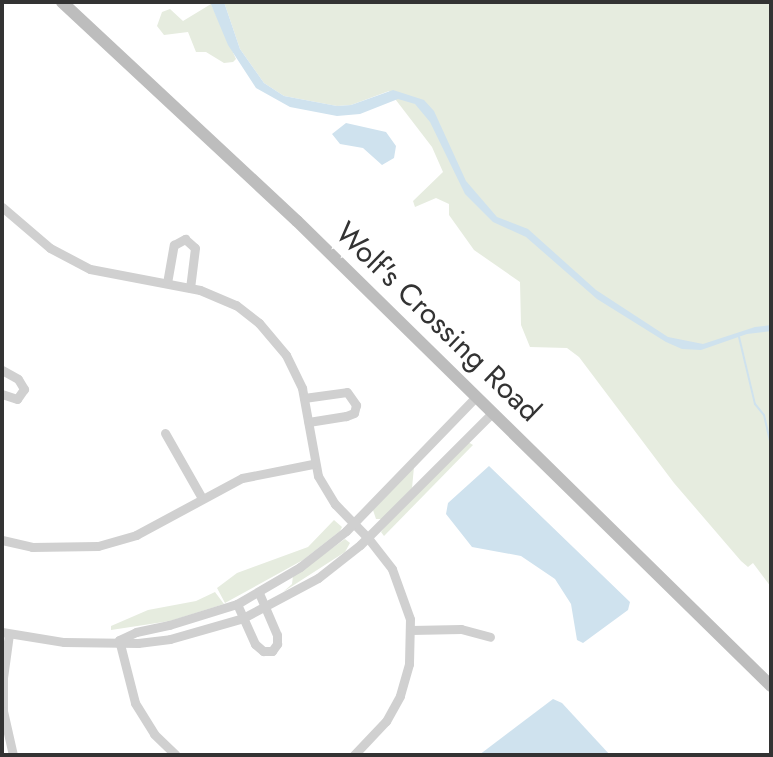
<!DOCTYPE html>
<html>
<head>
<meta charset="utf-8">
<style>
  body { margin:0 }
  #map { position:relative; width:773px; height:757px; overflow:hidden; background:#fff; font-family:Jost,sans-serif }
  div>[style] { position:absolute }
  .green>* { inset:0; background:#e6ecdf }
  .water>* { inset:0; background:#cfe2ee }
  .stream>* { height:2px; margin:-1px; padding:0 1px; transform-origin:1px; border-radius:1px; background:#cfe2ee }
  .minor>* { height:9px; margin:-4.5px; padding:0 4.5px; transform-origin:4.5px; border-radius:4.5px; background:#d0d0d0 }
  .secondary>* { height:12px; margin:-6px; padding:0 6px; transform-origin:6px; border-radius:6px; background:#bdbdbd }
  span { translate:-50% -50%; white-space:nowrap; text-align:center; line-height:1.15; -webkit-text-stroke:8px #fff; paint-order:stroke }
  .street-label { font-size:30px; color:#333 }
  .frame { position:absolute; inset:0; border:4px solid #333; pointer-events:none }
</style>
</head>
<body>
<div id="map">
  <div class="green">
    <i style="clip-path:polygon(224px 2px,771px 2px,771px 587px,753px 563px,748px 567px,741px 561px,674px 483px,579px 357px,567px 348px,530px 347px,521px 325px,520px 282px,474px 250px,449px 215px,449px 204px,436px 198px,415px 207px,413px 201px,443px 172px,432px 147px,389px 91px,351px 105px,337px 106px,284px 96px,264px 83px,240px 49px)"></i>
    <i style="clip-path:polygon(211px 4px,236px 59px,233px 62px,224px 63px,206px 52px,196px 52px,188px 32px,164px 35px,157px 26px,162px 12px,170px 9px,183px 21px)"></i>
    <i style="clip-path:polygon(468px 442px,473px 445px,384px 536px,381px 532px,385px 527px)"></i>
    <i style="clip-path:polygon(414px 467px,412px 488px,382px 519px,376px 519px,373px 510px)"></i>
    <i style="clip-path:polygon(334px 520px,342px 527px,340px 531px,303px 560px,225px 603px,217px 588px,237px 573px,308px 547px)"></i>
    <i style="clip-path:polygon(345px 539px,350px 543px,345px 552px,283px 592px,292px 584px,293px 576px)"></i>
    <i style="clip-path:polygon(215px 592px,224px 604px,170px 621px,111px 630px,111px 626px,148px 610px,196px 601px)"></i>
  </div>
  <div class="water">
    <i style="clip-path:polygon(210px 2px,224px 2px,240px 49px,264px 83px,284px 96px,337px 106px,351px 105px,393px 90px,424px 100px,434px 111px,466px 181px,497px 217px,528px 229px,596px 290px,668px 337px,703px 344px,755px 327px,771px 325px,771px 331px,747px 334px,701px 350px,682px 349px,666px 342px,597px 299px,526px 237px,493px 222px,465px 194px,430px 122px,415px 104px,398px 99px,360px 114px,337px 116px,290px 107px,256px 88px,228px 45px)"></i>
    <i style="clip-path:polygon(346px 123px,386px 132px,396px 146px,394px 158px,382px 165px,363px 148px,340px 144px,332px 134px)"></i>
    <i style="clip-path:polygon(489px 466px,630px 602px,628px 610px,583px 643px,577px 640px,571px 604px,555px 579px,521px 556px,472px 547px,446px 514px,448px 503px)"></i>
    <i style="clip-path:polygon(553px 699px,562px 703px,610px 755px,479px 755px)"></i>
  </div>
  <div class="stream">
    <i style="left:739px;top:337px;width:69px;rotate:76.6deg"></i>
    <i style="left:755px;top:404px;width:14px;rotate:51deg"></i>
    <i style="left:764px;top:415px;width:31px;rotate:77deg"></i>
  </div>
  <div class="minor">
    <i style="left:2px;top:207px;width:63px;rotate:40.5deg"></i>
    <i style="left:50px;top:248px;width:45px;rotate:27.7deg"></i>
    <i style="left:90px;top:269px;width:112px;rotate:10.8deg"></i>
    <i style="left:200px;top:290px;width:39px;rotate:23deg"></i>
    <i style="left:236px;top:305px;width:29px;rotate:38deg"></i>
    <i style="left:259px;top:323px;width:42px;rotate:49.8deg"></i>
    <i style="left:286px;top:355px;width:37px;rotate:64deg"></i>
    <i style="left:302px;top:388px;width:89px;rotate:79.7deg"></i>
    <i style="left:318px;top:476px;width:33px;rotate:59deg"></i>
    <i style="left:335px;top:504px;width:47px;rotate:45.9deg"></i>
    <i style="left:368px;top:538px;width:39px;rotate:52deg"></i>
    <i style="left:392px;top:569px;width:53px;rotate:70.2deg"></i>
    <i style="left:410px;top:619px;width:45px;rotate:91.3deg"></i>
    <i style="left:409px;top:664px;width:33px;rotate:106deg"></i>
    <i style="left:400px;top:696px;width:29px;rotate:119deg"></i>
    <i style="left:386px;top:721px;width:47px;rotate:133.3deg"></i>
    <i style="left:167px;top:283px;width:39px;rotate:-80deg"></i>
    <i style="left:174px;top:245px;width:13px;rotate:-29deg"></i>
    <i style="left:185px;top:239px;width:13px;rotate:42deg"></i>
    <i style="left:195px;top:248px;width:40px;rotate:97.1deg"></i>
    <i style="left:2px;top:370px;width:18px;rotate:29deg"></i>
    <i style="left:18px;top:379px;width:12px;rotate:59deg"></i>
    <i style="left:24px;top:389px;width:12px;rotate:125deg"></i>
    <i style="left:17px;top:399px;width:16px;rotate:-162deg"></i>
    <i style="left:304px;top:398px;width:43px;rotate:-7.9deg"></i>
    <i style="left:347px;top:392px;width:16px;rotate:55deg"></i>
    <i style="left:356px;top:405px;width:8px;rotate:104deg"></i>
    <i style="left:354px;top:413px;width:9px;rotate:159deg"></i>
    <i style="left:346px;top:416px;width:38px;rotate:171deg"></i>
    <i style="left:165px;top:433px;width:75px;rotate:60.4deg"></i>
    <i style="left:2px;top:540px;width:31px;rotate:13deg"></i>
    <i style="left:32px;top:547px;width:66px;rotate:-0.9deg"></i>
    <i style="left:98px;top:546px;width:40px;rotate:-16deg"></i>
    <i style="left:136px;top:535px;width:120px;rotate:-28.3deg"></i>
    <i style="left:242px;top:478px;width:72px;rotate:-11.2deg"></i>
    <i style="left:237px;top:604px;width:44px;rotate:65.8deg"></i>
    <i style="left:255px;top:644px;width:11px;rotate:41deg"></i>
    <i style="left:263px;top:651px;width:9px"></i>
    <i style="left:272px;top:651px;width:9px;rotate:-54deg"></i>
    <i style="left:277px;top:644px;width:9px;rotate:-90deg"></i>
    <i style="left:277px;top:635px;width:46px;rotate:-113.2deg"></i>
    <i style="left:411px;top:630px;width:50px;rotate:-1.1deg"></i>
    <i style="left:461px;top:629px;width:30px;rotate:15deg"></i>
    <i style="left:2px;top:632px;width:63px;rotate:9.2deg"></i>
    <i style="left:64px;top:642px;width:74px;rotate:0.8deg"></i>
    <i style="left:138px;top:643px;width:32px;rotate:-7deg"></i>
    <i style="left:170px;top:639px;width:76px;rotate:-16deg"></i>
    <i style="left:243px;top:618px;width:85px;rotate:-28.1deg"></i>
    <i style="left:318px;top:578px;width:53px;rotate:-38.2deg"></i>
    <i style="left:360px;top:545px;width:188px;rotate:-45deg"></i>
    <i style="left:9px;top:634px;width:44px;rotate:97.8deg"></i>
    <i style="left:3px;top:678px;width:33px;rotate:90deg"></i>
    <i style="left:3px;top:711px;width:45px;rotate:77.2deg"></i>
    <i style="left:119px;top:640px;width:19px;rotate:-25deg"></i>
    <i style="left:136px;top:632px;width:34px;rotate:-12deg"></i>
    <i style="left:169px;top:625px;width:71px;rotate:-17.2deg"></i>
    <i style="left:237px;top:604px;width:73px;rotate:-30.4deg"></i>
    <i style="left:300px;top:567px;width:58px;rotate:-38deg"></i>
    <i style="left:346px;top:531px;width:188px;rotate:-45.9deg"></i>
    <i style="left:119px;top:640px;width:65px;rotate:75.7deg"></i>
    <i style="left:135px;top:703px;width:36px;rotate:58deg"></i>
    <i style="left:154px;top:734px;width:30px;rotate:44deg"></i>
  </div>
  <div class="secondary">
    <i style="left:62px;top:2px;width:321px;rotate:43deg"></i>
    <i style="left:297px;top:221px;width:664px;rotate:44.45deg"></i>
  </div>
  <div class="street-label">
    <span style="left:438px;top:322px;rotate:44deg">Wolf's Crossing Road</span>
  </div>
  <div class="frame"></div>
</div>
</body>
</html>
